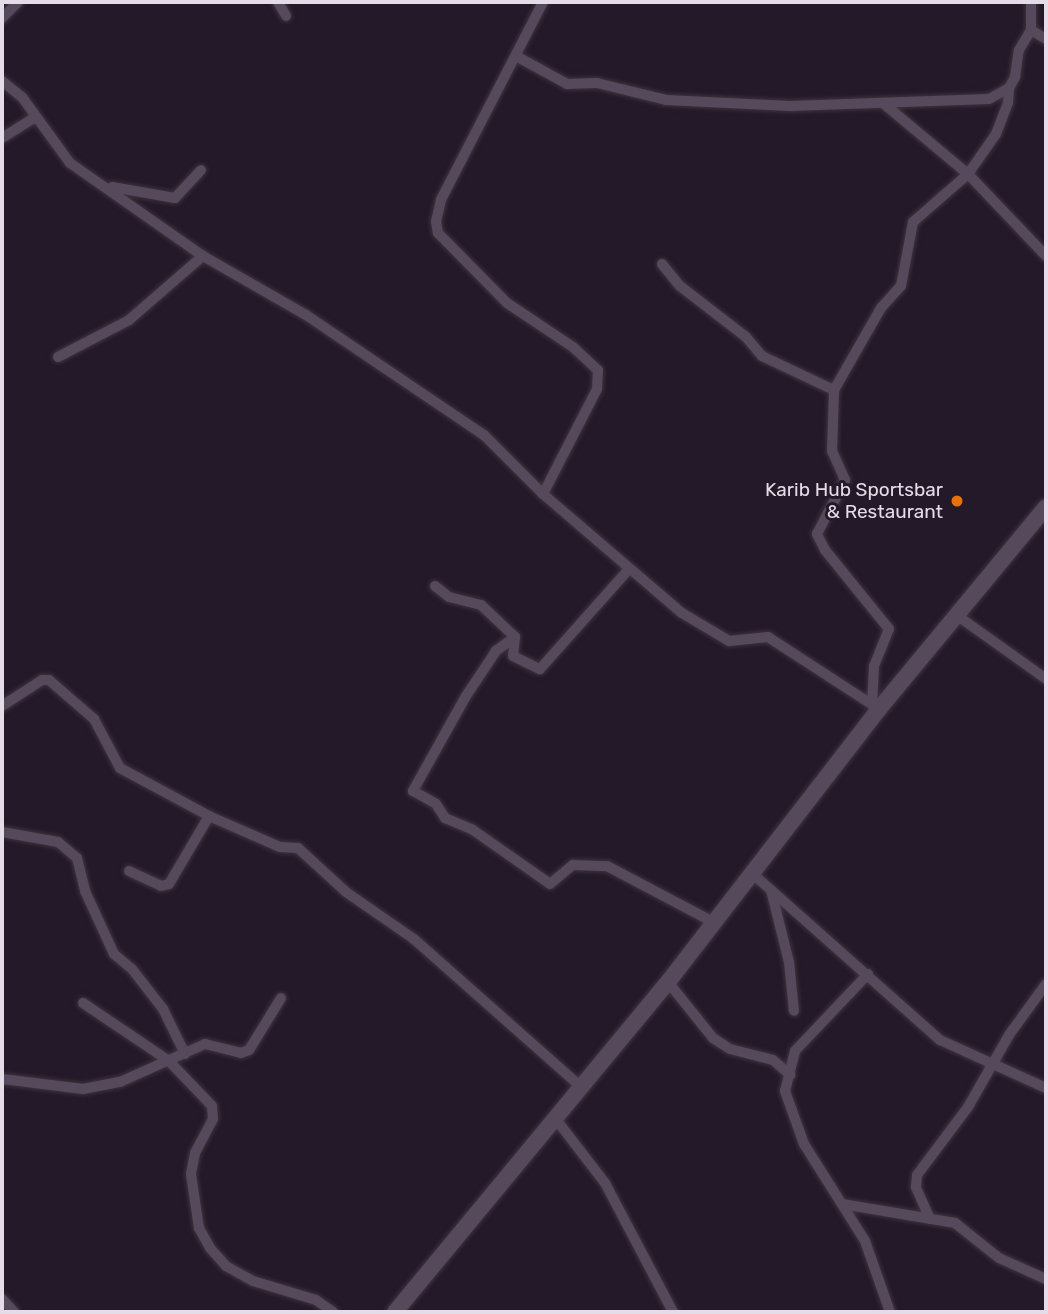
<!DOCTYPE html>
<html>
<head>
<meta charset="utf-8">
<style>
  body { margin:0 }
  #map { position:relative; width:1048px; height:1314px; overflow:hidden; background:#241928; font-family:Rubik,sans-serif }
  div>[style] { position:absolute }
  .roads { filter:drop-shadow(0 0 2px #3c343f) drop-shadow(0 0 2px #3c343f) }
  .minor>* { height:10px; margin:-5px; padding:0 5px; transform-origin:5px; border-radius:5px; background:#56495b }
  .secondary>* { height:16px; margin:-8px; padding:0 8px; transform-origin:8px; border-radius:8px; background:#56495b }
  .dots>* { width:19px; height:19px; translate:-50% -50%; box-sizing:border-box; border:4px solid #241928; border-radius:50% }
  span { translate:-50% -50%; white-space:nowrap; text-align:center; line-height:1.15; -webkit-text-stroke:6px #241928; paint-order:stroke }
  .poi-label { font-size:19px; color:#e4dde7 }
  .right { translate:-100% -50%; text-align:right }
  .frame { position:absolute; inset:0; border:4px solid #e4dde7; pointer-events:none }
</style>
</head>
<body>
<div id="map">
  <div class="roads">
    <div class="minor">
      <i style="left:278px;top:2px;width:16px;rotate:60deg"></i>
      <i style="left:543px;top:2px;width:223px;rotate:117.3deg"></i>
      <i style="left:441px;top:200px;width:22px;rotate:103deg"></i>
      <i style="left:436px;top:221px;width:12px;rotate:81deg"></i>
      <i style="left:438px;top:233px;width:98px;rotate:45.4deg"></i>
      <i style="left:507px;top:303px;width:79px;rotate:33.7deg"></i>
      <i style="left:573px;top:347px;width:34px;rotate:43deg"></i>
      <i style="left:598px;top:370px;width:19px;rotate:93deg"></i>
      <i style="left:597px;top:389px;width:118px;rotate:117.2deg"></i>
      <i style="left:2px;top:18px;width:23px;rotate:-45deg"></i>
      <i style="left:1031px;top:30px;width:17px;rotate:31deg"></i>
      <i style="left:516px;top:56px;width:58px;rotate:28.8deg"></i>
      <i style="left:567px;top:84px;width:30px;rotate:-2deg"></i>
      <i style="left:597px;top:83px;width:71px;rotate:13.8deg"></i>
      <i style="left:666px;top:100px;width:124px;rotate:2.8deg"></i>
      <i style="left:790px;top:106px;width:199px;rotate:-2deg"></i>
      <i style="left:989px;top:99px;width:23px;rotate:-29deg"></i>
      <i style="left:1009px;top:88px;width:13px;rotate:-61deg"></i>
      <i style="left:1015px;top:77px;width:27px;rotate:-82deg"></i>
      <i style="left:1019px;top:50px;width:23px;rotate:-59deg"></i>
      <i style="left:1031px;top:30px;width:28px;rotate:-90deg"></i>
      <i style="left:2px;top:81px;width:26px;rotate:39deg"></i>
      <i style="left:22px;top:97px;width:82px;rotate:54deg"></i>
      <i style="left:70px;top:163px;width:162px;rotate:35deg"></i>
      <i style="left:203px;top:256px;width:119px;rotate:29.8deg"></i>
      <i style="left:306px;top:315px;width:215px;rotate:34deg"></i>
      <i style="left:484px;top:435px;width:83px;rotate:45deg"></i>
      <i style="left:543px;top:494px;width:183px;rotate:40.6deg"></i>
      <i style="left:682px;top:613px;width:55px;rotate:30.8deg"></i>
      <i style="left:729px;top:641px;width:39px;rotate:-6deg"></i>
      <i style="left:768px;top:637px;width:132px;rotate:33deg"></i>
      <i style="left:883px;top:103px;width:111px;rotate:39.9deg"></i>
      <i style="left:968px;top:174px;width:113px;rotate:46.4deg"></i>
      <i style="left:2px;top:138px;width:40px;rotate:-32deg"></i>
      <i style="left:112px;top:187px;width:64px;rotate:9.9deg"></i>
      <i style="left:175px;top:198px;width:38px;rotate:-47deg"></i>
      <i style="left:662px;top:264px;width:28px;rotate:51deg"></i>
      <i style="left:680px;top:286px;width:83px;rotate:37.7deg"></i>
      <i style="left:746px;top:337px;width:25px;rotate:50deg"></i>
      <i style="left:762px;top:356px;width:80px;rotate:25.3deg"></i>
      <i style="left:58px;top:357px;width:80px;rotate:-27.5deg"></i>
      <i style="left:129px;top:320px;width:98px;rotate:-40.9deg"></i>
      <i style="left:435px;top:586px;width:18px;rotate:38deg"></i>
      <i style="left:449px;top:597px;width:33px;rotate:14deg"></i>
      <i style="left:481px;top:605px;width:47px;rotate:43.3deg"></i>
      <i style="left:515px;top:637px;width:19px;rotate:96deg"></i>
      <i style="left:513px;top:656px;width:30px;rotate:26deg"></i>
      <i style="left:540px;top:669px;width:134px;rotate:-48.3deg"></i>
      <i style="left:955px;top:614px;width:112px;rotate:35.5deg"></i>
      <i style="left:515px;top:637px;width:24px;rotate:144deg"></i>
      <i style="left:496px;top:651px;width:54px;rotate:123.7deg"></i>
      <i style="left:466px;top:696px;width:109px;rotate:119.2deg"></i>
      <i style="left:413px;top:791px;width:26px;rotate:29deg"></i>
      <i style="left:436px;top:804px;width:17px;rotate:57deg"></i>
      <i style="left:445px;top:818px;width:30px;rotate:23deg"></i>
      <i style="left:473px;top:830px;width:94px;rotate:35deg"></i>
      <i style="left:550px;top:884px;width:30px;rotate:-40deg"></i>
      <i style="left:573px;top:865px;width:34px;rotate:2deg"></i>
      <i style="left:607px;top:866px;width:120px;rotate:27.8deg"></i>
      <i style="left:872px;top:705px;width:39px;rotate:-87deg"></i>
      <i style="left:874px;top:666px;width:40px;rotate:-68deg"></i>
      <i style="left:889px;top:629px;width:102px;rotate:-129deg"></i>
      <i style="left:825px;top:550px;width:18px;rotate:-117deg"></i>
      <i style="left:817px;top:534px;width:61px;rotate:-62.6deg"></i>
      <i style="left:845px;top:480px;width:32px;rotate:-114deg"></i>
      <i style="left:832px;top:451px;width:61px;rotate:-88.1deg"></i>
      <i style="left:834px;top:390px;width:95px;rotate:-60.2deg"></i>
      <i style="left:881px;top:308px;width:30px;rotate:-48deg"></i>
      <i style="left:901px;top:286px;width:65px;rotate:-79.4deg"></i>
      <i style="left:913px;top:222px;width:73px;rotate:-41.1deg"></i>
      <i style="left:968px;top:174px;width:49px;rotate:-55deg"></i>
      <i style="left:996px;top:134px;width:33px;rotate:-69deg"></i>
      <i style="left:1008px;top:103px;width:15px;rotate:-86deg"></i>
      <i style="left:2px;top:706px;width:48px;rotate:-33deg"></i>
      <i style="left:42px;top:680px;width:7px"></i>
      <i style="left:49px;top:680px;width:60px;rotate:40.9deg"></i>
      <i style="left:94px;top:719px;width:55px;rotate:62deg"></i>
      <i style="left:120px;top:768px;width:101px;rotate:28.3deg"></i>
      <i style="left:209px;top:816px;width:77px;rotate:23.6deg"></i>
      <i style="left:280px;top:847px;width:18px;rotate:3deg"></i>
      <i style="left:298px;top:848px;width:65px;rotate:42.5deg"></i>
      <i style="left:346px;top:892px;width:83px;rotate:34.7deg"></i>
      <i style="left:414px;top:939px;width:222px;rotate:41.5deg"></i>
      <i style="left:2px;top:832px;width:57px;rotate:10.1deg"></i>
      <i style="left:58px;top:842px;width:25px;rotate:40deg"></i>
      <i style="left:77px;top:858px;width:34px;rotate:76deg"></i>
      <i style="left:85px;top:891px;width:69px;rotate:65.3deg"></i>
      <i style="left:114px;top:954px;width:23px;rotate:40deg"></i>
      <i style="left:132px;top:969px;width:51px;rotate:52.2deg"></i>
      <i style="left:163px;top:1009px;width:50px;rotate:63.9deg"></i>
      <i style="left:129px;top:871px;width:35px;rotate:25deg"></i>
      <i style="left:161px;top:886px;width:8px;rotate:-14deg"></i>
      <i style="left:169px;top:884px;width:79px;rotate:-59.5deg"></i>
      <i style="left:754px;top:875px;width:249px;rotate:41.6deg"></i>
      <i style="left:940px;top:1040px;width:116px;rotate:24.4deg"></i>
      <i style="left:771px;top:890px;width:74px;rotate:76deg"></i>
      <i style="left:789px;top:962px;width:49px;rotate:84.2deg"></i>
      <i style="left:868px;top:974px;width:106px;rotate:133.5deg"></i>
      <i style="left:795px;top:1051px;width:41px;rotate:104deg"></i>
      <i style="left:785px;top:1091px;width:56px;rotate:70.3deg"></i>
      <i style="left:804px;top:1144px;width:115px;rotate:57.8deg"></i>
      <i style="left:865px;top:1241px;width:75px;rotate:70.6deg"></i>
      <i style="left:668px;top:982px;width:72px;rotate:51.2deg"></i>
      <i style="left:713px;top:1038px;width:20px;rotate:33deg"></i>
      <i style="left:730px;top:1049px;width:44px;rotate:14.3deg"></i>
      <i style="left:773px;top:1060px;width:23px;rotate:41deg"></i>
      <i style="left:83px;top:1003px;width:104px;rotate:34deg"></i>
      <i style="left:169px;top:1061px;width:62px;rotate:46.3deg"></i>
      <i style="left:212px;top:1106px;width:13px;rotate:86deg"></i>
      <i style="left:213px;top:1119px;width:38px;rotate:118deg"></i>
      <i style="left:195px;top:1153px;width:21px;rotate:101deg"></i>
      <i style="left:191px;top:1174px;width:55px;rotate:81.6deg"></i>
      <i style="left:199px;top:1228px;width:23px;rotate:61deg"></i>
      <i style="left:210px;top:1248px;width:24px;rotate:48deg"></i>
      <i style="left:226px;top:1266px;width:31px;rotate:29deg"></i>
      <i style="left:253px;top:1281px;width:66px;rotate:16.8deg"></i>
      <i style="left:316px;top:1300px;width:21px;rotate:35deg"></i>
      <i style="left:2px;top:1079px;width:82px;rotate:7deg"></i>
      <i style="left:83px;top:1089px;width:38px;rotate:-11deg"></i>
      <i style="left:120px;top:1082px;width:93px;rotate:-24.1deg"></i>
      <i style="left:205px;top:1044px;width:37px;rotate:14deg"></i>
      <i style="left:241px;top:1053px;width:9px;rotate:-21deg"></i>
      <i style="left:249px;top:1050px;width:61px;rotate:-58.4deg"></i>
      <i style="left:555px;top:1118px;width:82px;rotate:52.4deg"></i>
      <i style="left:605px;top:1183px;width:146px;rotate:62.2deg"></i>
      <i style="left:842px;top:1204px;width:115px;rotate:9.5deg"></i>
      <i style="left:955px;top:1223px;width:56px;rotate:38.5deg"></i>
      <i style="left:999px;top:1258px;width:51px;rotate:24.1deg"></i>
      <i style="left:930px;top:1219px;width:35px;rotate:-114deg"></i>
      <i style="left:916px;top:1187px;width:12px;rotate:-85deg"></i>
      <i style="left:917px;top:1175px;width:85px;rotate:-53.1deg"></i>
      <i style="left:968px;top:1107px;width:83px;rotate:-60.3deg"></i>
      <i style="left:1009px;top:1035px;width:63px;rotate:-54deg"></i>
      <i style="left:2px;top:1299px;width:18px;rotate:47deg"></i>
    </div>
    <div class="secondary">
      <i style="left:395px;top:1312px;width:428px;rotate:-50.4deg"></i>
      <i style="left:668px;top:982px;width:345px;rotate:-52.3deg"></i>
      <i style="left:879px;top:709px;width:262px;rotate:-50.4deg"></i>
    </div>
  </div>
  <div class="dots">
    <i style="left:957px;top:501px;background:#e8710a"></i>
  </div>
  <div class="poi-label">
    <span class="right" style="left:943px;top:501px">Karib Hub Sportsbar<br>&amp; Restaurant</span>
  </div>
  <div class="frame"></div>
</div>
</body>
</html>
